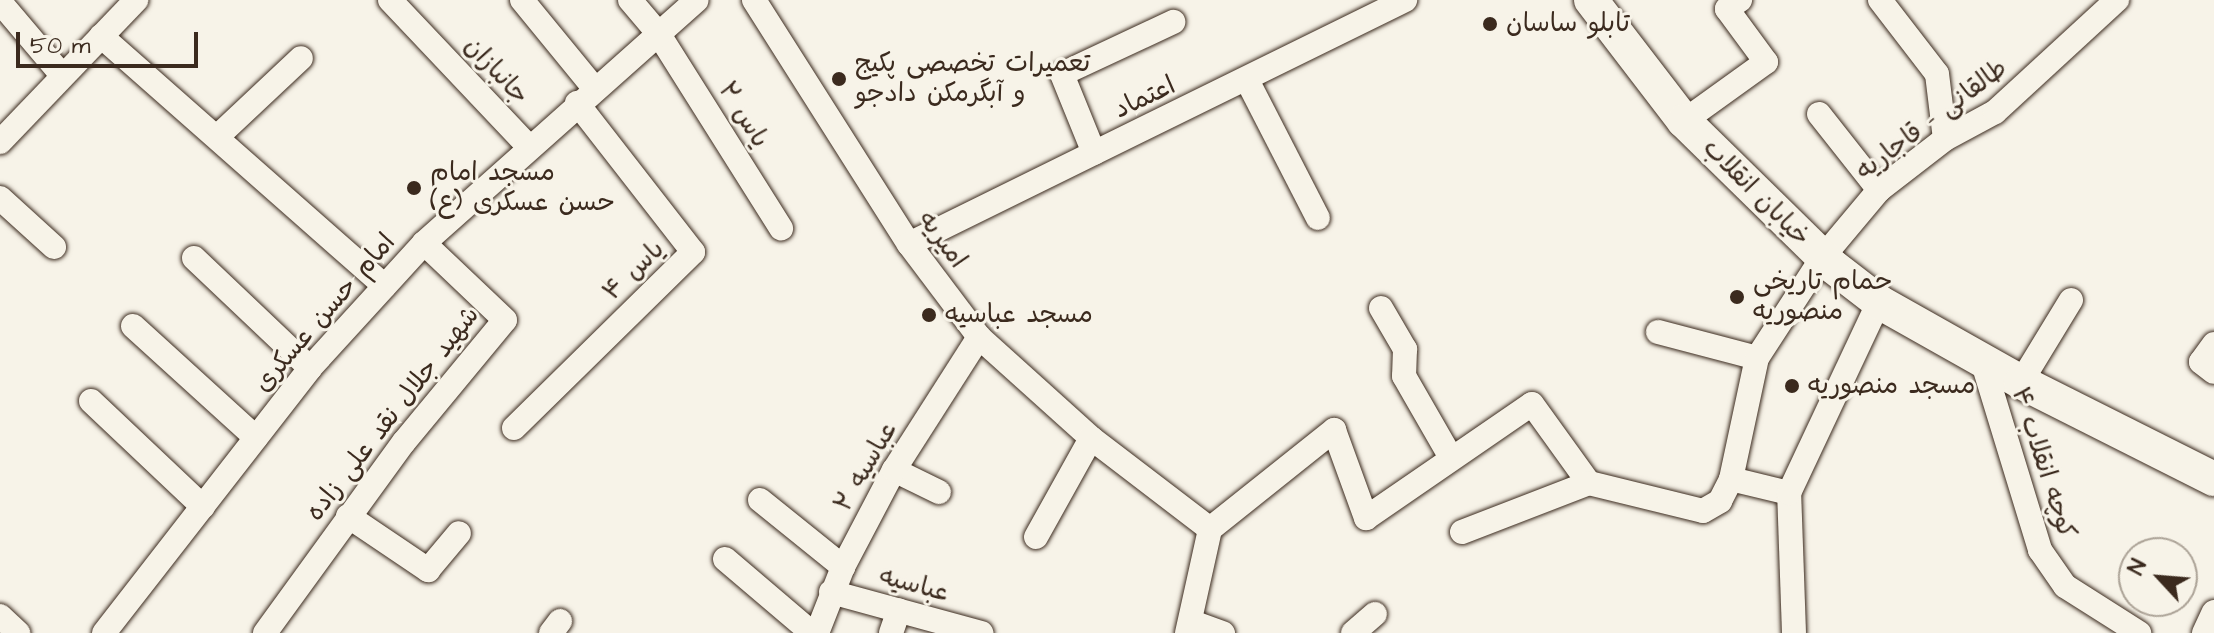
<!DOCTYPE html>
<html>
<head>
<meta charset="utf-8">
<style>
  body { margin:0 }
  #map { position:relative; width:2214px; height:633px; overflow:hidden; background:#f7f3e8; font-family:"Architects Daughter","Playpen Sans Arabic",sans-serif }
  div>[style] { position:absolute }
  .roads { filter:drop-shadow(0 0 2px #3b2a1e) drop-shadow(0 0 2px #3b2a1e) }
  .minor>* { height:24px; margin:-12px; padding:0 12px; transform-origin:12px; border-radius:12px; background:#f7f3e8 }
  .secondary>* { height:34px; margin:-17px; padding:0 17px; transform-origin:17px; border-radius:17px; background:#f7f3e8 }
  .dots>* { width:22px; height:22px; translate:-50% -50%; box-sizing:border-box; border:4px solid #f7f3e8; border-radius:50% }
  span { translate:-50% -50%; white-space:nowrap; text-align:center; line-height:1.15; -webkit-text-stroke:6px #f7f3e8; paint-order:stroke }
  .poi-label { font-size:26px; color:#3b2a1e }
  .left { translate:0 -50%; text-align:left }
  .street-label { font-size:26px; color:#3b2a1e }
  .north { position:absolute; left:2118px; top:537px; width:80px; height:80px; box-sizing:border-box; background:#f7f3e8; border:2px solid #aca397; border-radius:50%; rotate:296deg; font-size:22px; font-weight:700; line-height:32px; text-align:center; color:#3b2a1e }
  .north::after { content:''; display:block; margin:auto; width:28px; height:36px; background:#3b2a1e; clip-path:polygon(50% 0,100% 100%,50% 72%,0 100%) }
  .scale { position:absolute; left:16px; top:32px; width:182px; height:36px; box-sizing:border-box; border:4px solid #3b2a1e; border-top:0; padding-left:10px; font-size:24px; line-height:28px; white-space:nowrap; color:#3b2a1e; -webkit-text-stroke:6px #f7f3e8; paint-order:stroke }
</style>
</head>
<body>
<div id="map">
  <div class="roads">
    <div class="minor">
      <i style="left:390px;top:0;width:201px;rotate:46.6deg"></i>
      <i style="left:522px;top:0;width:114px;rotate:50.7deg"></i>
      <i style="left:630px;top:0;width:43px;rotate:49.7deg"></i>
      <i style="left:658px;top:33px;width:231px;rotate:57.8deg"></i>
      <i style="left:754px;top:0;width:289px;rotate:57.6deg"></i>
      <i style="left:909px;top:244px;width:116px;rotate:53deg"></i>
      <i style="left:979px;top:337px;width:151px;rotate:42deg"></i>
      <i style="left:1091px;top:438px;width:150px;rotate:37.4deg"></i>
      <i style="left:1880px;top:0;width:93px;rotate:52.4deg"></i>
      <i style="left:1937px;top:74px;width:65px;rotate:83deg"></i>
      <i style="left:0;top:2px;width:96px;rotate:49.7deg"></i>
      <i style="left:101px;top:36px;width:378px;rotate:41.4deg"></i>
      <i style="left:1247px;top:80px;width:155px;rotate:62.8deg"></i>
      <i style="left:1819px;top:114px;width:97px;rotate:51.7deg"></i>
      <i style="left:1684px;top:121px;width:101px;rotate:-35.7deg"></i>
      <i style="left:1766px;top:62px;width:66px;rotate:-126.3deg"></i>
      <i style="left:1727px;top:9px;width:16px;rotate:-35deg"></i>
      <i style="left:217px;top:137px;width:115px;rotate:-43.2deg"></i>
      <i style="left:0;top:142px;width:197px;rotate:-46.2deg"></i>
      <i style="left:1094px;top:153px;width:85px;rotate:-112.1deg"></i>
      <i style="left:1062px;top:74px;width:123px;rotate:-25.1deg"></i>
      <i style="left:0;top:198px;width:73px;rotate:42.2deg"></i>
      <i style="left:909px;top:244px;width:553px;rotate:-26.19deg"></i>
      <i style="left:194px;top:258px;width:160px;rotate:43.5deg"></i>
      <i style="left:1381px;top:308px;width:48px;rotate:59.7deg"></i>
      <i style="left:1405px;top:349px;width:27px;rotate:92deg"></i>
      <i style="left:1404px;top:376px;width:92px;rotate:60.1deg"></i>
      <i style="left:133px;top:326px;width:166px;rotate:42.3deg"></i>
      <i style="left:1658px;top:332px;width:102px;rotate:14.7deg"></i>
      <i style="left:2214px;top:344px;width:22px;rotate:126deg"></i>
      <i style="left:2201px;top:362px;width:16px;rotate:38deg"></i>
      <i style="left:1982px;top:360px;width:199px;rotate:73deg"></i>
      <i style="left:2040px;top:550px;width:44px;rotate:55.2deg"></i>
      <i style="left:2065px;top:586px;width:88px;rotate:32.4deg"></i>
      <i style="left:2021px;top:382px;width:96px;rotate:-58.6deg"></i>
      <i style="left:91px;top:401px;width:154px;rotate:43.4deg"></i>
      <i style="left:514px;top:428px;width:251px;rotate:-44.5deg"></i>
      <i style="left:693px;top:252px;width:189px;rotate:-127.9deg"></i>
      <i style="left:894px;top:470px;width:50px;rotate:26.1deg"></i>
      <i style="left:1731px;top:479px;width:60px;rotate:13.6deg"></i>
      <i style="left:760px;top:500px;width:107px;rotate:38.9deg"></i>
      <i style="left:348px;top:516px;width:97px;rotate:34deg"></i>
      <i style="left:428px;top:570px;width:48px;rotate:-50deg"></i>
      <i style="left:1210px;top:529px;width:159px;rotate:-38.6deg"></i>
      <i style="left:1334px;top:430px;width:94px;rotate:70deg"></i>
      <i style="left:1366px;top:518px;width:201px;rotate:-34.5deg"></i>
      <i style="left:1532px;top:404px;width:97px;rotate:54.2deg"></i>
      <i style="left:1589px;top:483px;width:117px;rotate:13.8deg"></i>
      <i style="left:1703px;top:511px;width:20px;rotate:-30deg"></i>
      <i style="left:1720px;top:501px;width:25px;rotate:-63deg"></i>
      <i style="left:1731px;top:479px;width:124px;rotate:-77.9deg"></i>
      <i style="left:1757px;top:358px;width:119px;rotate:-57deg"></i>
      <i style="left:1822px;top:258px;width:89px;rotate:-50deg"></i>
      <i style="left:1879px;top:190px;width:83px;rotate:-37.7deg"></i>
      <i style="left:1945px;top:139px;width:57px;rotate:-28.4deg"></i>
      <i style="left:1995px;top:112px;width:166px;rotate:-42.6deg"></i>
      <i style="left:1462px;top:532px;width:136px;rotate:-21.1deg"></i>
      <i style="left:1036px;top:537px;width:113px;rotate:-60.9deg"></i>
      <i style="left:725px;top:559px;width:114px;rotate:40.4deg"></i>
      <i style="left:831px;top:592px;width:156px;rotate:15.3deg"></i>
      <i style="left:0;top:616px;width:25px;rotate:43deg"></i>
      <i style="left:1192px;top:622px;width:33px;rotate:20deg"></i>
      <i style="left:104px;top:633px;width:336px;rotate:-52.1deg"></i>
      <i style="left:310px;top:368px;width:169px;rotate:-47.6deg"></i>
      <i style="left:424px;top:243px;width:365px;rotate:-41.7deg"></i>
      <i style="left:265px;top:633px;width:236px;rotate:-54deg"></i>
      <i style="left:404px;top:442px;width:158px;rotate:-50.4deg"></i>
      <i style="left:505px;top:320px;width:112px;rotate:-136.5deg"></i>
      <i style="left:551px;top:633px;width:15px;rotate:-53deg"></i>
      <i style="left:817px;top:633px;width:71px;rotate:-68.5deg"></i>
      <i style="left:843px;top:567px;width:110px;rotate:-62.3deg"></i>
      <i style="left:894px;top:470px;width:158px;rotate:-57.4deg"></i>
      <i style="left:891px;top:633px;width:24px;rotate:-71deg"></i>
      <i style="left:1187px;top:633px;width:107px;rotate:-77.5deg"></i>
      <i style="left:1353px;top:633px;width:29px;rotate:-41deg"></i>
      <i style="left:1794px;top:633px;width:140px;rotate:-92deg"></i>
      <i style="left:1789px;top:493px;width:211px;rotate:-64.8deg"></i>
      <i style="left:2204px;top:633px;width:23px;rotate:-65deg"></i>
    </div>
    <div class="secondary">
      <i style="left:1591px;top:0;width:153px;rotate:52.5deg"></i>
      <i style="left:1684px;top:121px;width:206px;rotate:44.4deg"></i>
      <i style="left:1831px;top:265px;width:61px;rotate:37.6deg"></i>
      <i style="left:1879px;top:302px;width:163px;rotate:29.4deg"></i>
      <i style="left:2021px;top:382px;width:216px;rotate:26.7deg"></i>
    </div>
  </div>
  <div class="dots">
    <i style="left:1490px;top:24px;background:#3b2a1e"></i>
    <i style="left:839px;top:79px;background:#3b2a1e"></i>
    <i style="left:414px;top:188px;background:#3b2a1e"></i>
    <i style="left:1737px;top:297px;background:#3b2a1e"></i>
    <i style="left:929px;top:315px;background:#3b2a1e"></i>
    <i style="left:1792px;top:386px;background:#3b2a1e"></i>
  </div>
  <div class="poi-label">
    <span class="left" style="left:1506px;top:24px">تابلو ساسان</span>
    <span class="left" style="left:855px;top:79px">تعمیرات تخصصی پکیج<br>و آبگرمکن دادجو</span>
    <span class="left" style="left:430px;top:188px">مسجد امام<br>حسن عسکری (ع)</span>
    <span class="left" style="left:1753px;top:297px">حمام تاریخی<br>منصوریه</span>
    <span class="left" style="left:945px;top:315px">مسجد عباسیه</span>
    <span class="left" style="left:1808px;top:386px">مسجد منصوریه</span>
  </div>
  <div class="street-label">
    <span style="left:496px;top:71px;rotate:47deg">جانبازان</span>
    <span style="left:1145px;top:98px;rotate:-25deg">اعتماد</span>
    <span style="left:743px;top:115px;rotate:58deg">یاس ۲</span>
    <span style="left:1932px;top:120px;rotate:-37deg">طالقانی - قاجاریه</span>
    <span style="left:1756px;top:193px;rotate:45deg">خیابان انقلاب</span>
    <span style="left:942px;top:240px;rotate:54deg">امیریه</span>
    <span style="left:634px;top:271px;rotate:-44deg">یاس ۴</span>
    <span style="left:325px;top:313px;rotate:-49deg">امام حسن عسکری</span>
    <span style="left:393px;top:414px;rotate:-52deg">شهید جلال نقد علی زاده</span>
    <span style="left:2043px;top:463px;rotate:72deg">کوچه انقلاب ۴</span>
    <span style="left:866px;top:467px;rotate:-60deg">عباسیه ۲</span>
    <span style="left:914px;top:585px;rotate:15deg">عباسیه</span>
  </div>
  <div class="north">N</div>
  <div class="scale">50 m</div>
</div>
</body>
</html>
